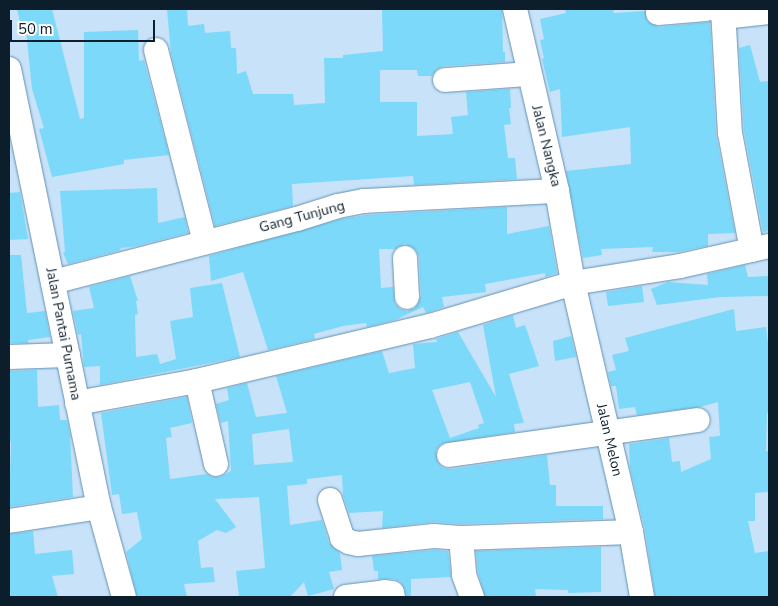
<!DOCTYPE html>
<html>
<head>
<meta charset="utf-8">
<style>
  body { margin:0 }
  #map { position:relative; width:778px; height:606px; overflow:hidden; background:#c7e2f9; font-family:"Nunito Sans",sans-serif }
  div>[style] { position:absolute }
  .building>* { inset:0; background:#7cd9f9 }
  .roads { filter:drop-shadow(0 0 1px #6390b2) drop-shadow(0 0 1px #6390b2) }
  .minor>* { height:24px; margin:-12px; padding:0 12px; transform-origin:12px; border-radius:12px; background:#fff }
  span { translate:-50% -50%; white-space:nowrap; text-align:center; line-height:1.15; -webkit-text-stroke:5px #fff; paint-order:stroke }
  .street-label { font-size:14px; color:#0c1e2b }
  .frame { position:absolute; inset:0; border:10px solid #0c1e2b; pointer-events:none }
  .scale { position:absolute; left:10px; top:20px; width:145px; height:22px; box-sizing:border-box; border:2px solid #0c1e2b; border-top:0; padding-left:6px; font-size:15px; line-height:18px; white-space:nowrap; color:#0c1e2b; -webkit-text-stroke:4px #fff; paint-order:stroke }
</style>
</head>
<body>
<div id="map">
  <div class="building">
    <i style="clip-path:polygon(17px 9px,52px 9px,80px 119px,84px 118px,84px 32px,138px 30px,139px 61px,144px 60px,169px 155px,124px 160px,124px 164px,52px 177px,39px 129px,44px 128px,32px 89px,26px 30px,22px 31px)"></i>
    <i style="clip-path:polygon(167px 9px,187px 9px,188px 26px,204px 24px,205px 33px,230px 31px,231px 48px,236px 48px,237px 74px,246px 71px,253px 94px,293px 94px,294px 105px,325px 103px,324px 58px,343px 58px,343px 55px,383px 51px,382px 9px,502px 9px,503px 52px,505px 52px,505px 62px,444px 66px,437px 69px,432px 76px,418px 76px,417px 70px,380px 70px,380px 102px,417px 102px,417px 136px,453px 134px,451px 117px,468px 115px,466px 92px,510px 89px,511px 108px,509px 108px,511px 124px,504px 125px,508px 158px,515px 158px,517px 179px,414px 185px,413px 176px,292px 184px,293px 206px,215px 226px,171px 54px)"></i>
    <i style="clip-path:polygon(565px 9px,613px 9px,614px 13px,645px 11px,647px 21px,659px 27px,710px 22px,716px 135px,735px 233px,708px 234px,708px 246px,677px 252px,652px 252px,653px 247px,601px 249px,602px 255px,583px 258px,566px 171px,631px 164px,630px 127px,562px 137px,560px 89px,550px 92px,542px 59px,544px 58px,540px 40px,544px 39px,540px 19px,566px 13px)"></i>
    <i style="clip-path:polygon(750px 45px,760px 82px,769px 81px,769px 231px,763px 232px,744px 131px,739px 48px)"></i>
    <i style="clip-path:polygon(157px 188px,158px 223px,185px 217px,188px 233px,132px 247px,120px 248px,121px 250px,68px 264px,63px 253px,65px 252px,60px 191px)"></i>
    <i style="clip-path:polygon(20px 192px,28px 239px,9px 240px,9px 193px)"></i>
    <i style="clip-path:polygon(evenodd,507px 207px,507px 234px,549px 226px,557px 273px,545px 277px,545px 273px,485px 284px,486px 292px,442px 297px,444px 307px,426px 313px,423px 307px,395px 320px,367px 327px,366px 323px,343px 326px,314px 334px,315px 339px,268px 350px,243px 272px,211px 281px,209px 256px,341px 219px,366px 215px,507px 207px,405px 244px,416px 250px,419px 257px,421px 296px,415px 308px,407px 311px,400px 309px,395px 304px,393px 287px,381px 288px,379px 249px,395px 249px,405px 244px)"></i>
    <i style="clip-path:polygon(9px 255px,21px 255px,27px 313px,45px 311px,50px 337px,28px 340px,28px 343px,9px 343px)"></i>
    <i style="clip-path:polygon(745px 265px,748px 277px,769px 276px,769px 296px,721px 297px,657px 305px,651px 289px,668px 282px,708px 285px,707px 274px)"></i>
    <i style="clip-path:polygon(130px 276px,138px 301px,136px 301px,138px 314px,135px 315px,136px 357px,157px 354px,160px 364px,176px 359px,170px 321px,193px 317px,190px 288px,222px 283px,240px 357px,100px 385px,100px 366px,84px 367px,81px 334px,78px 335px,73px 311px,94px 308px,89px 287px)"></i>
    <i style="clip-path:polygon(642px 286px,644px 302px,608px 306px,606px 292px)"></i>
    <i style="clip-path:polygon(734px 309px,736px 331px,766px 327px,769px 352px,769px 412px,767px 413px,766px 451px,769px 451px,769px 492px,755px 493px,755px 521px,748px 521px,755px 553px,769px 551px,769px 597px,655px 597px,645px 530px,630px 468px,629px 444px,669px 438px,672px 462px,680px 461px,681px 472px,711px 459px,709px 437px,720px 436px,718px 402px,700px 407px,637px 415px,635px 407px,619px 409px,616px 386px,611px 386px,608px 372px,616px 370px,612px 355px,629px 351px,625px 338px)"></i>
    <i style="clip-path:polygon(evenodd,513px 315px,516px 328px,525px 325px,539px 366px,509px 374px,524px 423px,514px 424px,515px 432px,441px 444px,436px 450px,438px 463px,443px 468px,451px 469px,547px 455px,550px 485px,556px 485px,556px 506px,603px 506px,603px 519px,461px 524px,433px 522px,382px 528px,383px 511px,349px 513px,343px 495px,342px 475px,307px 479px,307px 484px,287px 486px,290px 525px,322px 520px,329px 543px,340px 553px,342px 570px,329px 572px,334px 589px,308px 596px,304px 582px,290px 597px,239px 597px,236px 571px,265px 568px,259px 497px,215px 499px,236px 527px,226px 533px,217px 530px,198px 541px,201px 568px,213px 567px,215px 582px,184px 584px,187px 597px,137px 597px,126px 552px,142px 539px,137px 512px,122px 514px,119px 494px,112px 495px,101px 413px,187px 397px,192px 423px,170px 428px,172px 437px,166px 438px,170px 479px,207px 474px,212px 477px,220px 477px,231px 471px,228px 421px,221px 423px,216px 404px,229px 400px,227px 388px,247px 383px,256px 417px,287px 413px,276px 376px,382px 351px,389px 373px,415px 368px,413px 344px,437px 342px,436px 339px,458px 332px,496px 397px,483px 325px,513px 315px,470px 382px,484px 423px,478px 425px,479px 428px,450px 438px,432px 390px,470px 382px,513px 315px,289px 429px,293px 462px,254px 465px,252px 434px,289px 429px)"></i>
    <i style="clip-path:polygon(571px 336px,576px 357px,555px 361px,553px 341px)"></i>
    <i style="clip-path:polygon(37px 370px,38px 407px,59px 405px,60px 420px,67px 420px,70px 434px,73px 497px,9px 507px,11px 443px,9px 440px,9px 371px)"></i>
    <i style="clip-path:polygon(33px 531px,35px 554px,72px 550px,74px 574px,52px 576px,58px 597px,9px 597px,9px 534px)"></i>
    <i style="clip-path:polygon(601px 547px,601px 592px,568px 593px,568px 590px,535px 589px,536px 597px,485px 597px,478px 572px,476px 551px)"></i>
    <i style="clip-path:polygon(434px 550px,448px 551px,451px 577px,411px 579px,411px 597px,406px 597px,405px 590px,401px 582px,394px 579px,378px 579px,378px 571px,374px 571px,372px 556px)"></i>
  </div>
  <div class="roads">
    <div class="minor">
      <i style="left:515px;top:9px;width:187px;rotate:77deg"></i>
      <i style="left:557px;top:191px;width:93px;rotate:80.1deg"></i>
      <i style="left:573px;top:283px;width:256px;rotate:76.9deg"></i>
      <i style="left:631px;top:532px;width:66px;rotate:80.4deg"></i>
      <i style="left:723px;top:9px;width:124px;rotate:86.8deg"></i>
      <i style="left:730px;top:133px;width:119px;rotate:79.4deg"></i>
      <i style="left:658px;top:13px;width:48px;rotate:-4.8deg"></i>
      <i style="left:723px;top:17px;width:46px;rotate:-6.2deg"></i>
      <i style="left:156px;top:50px;width:198px;rotate:75.7deg"></i>
      <i style="left:9px;top:69px;width:447px;rotate:78.4deg"></i>
      <i style="left:99px;top:507px;width:93px;rotate:74.5deg"></i>
      <i style="left:445px;top:80px;width:84px;rotate:-4.1deg"></i>
      <i style="left:405px;top:258px;width:39px;rotate:87deg"></i>
      <i style="left:53px;top:282px;width:252px;rotate:-14.5deg"></i>
      <i style="left:297px;top:219px;width:43px;rotate:-17.6deg"></i>
      <i style="left:338px;top:206px;width:26px;rotate:-11deg"></i>
      <i style="left:364px;top:201px;width:193px;rotate:-3deg"></i>
      <i style="left:9px;top:357px;width:59px;rotate:-1.9deg"></i>
      <i style="left:197px;top:381px;width:85px;rotate:77.1deg"></i>
      <i style="left:77px;top:403px;width:122px;rotate:-10.4deg"></i>
      <i style="left:197px;top:381px;width:239px;rotate:-13.3deg"></i>
      <i style="left:430px;top:326px;width:149px;rotate:-16.7deg"></i>
      <i style="left:573px;top:283px;width:108px;rotate:-9deg"></i>
      <i style="left:680px;top:266px;width:91px;rotate:-12.7deg"></i>
      <i style="left:449px;top:455px;width:251px;rotate:-8deg"></i>
      <i style="left:330px;top:500px;width:40px;rotate:72deg"></i>
      <i style="left:342px;top:538px;width:8px;rotate:30deg"></i>
      <i style="left:349px;top:542px;width:9px;rotate:13deg"></i>
      <i style="left:358px;top:544px;width:76px;rotate:-6deg"></i>
      <i style="left:434px;top:536px;width:27px;rotate:4deg"></i>
      <i style="left:461px;top:538px;width:170px;rotate:-2deg"></i>
      <i style="left:9px;top:521px;width:91px;rotate:-8.8deg"></i>
      <i style="left:461px;top:538px;width:37px;rotate:85deg"></i>
      <i style="left:464px;top:575px;width:23px;rotate:70deg"></i>
      <i style="left:346px;top:597px;width:38px;rotate:-7deg"></i>
      <i style="left:384px;top:592px;width:8px;rotate:7deg"></i>
      <i style="left:392px;top:593px;width:4px;rotate:76deg"></i>
    </div>
  </div>
  <div class="street-label">
    <span style="left:546px;top:146px;rotate:76deg">Jalan Nangka</span>
    <span style="left:302px;top:217px;rotate:-15deg">Gang Tunjung</span>
    <span style="left:63px;top:334px;rotate:79deg">Jalan Pantai Purnama</span>
    <span style="left:609px;top:440px;rotate:77deg">Jalan Melon</span>
  </div>
  <div class="frame"></div>
  <div class="scale">50 m</div>
</div>
</body>
</html>
